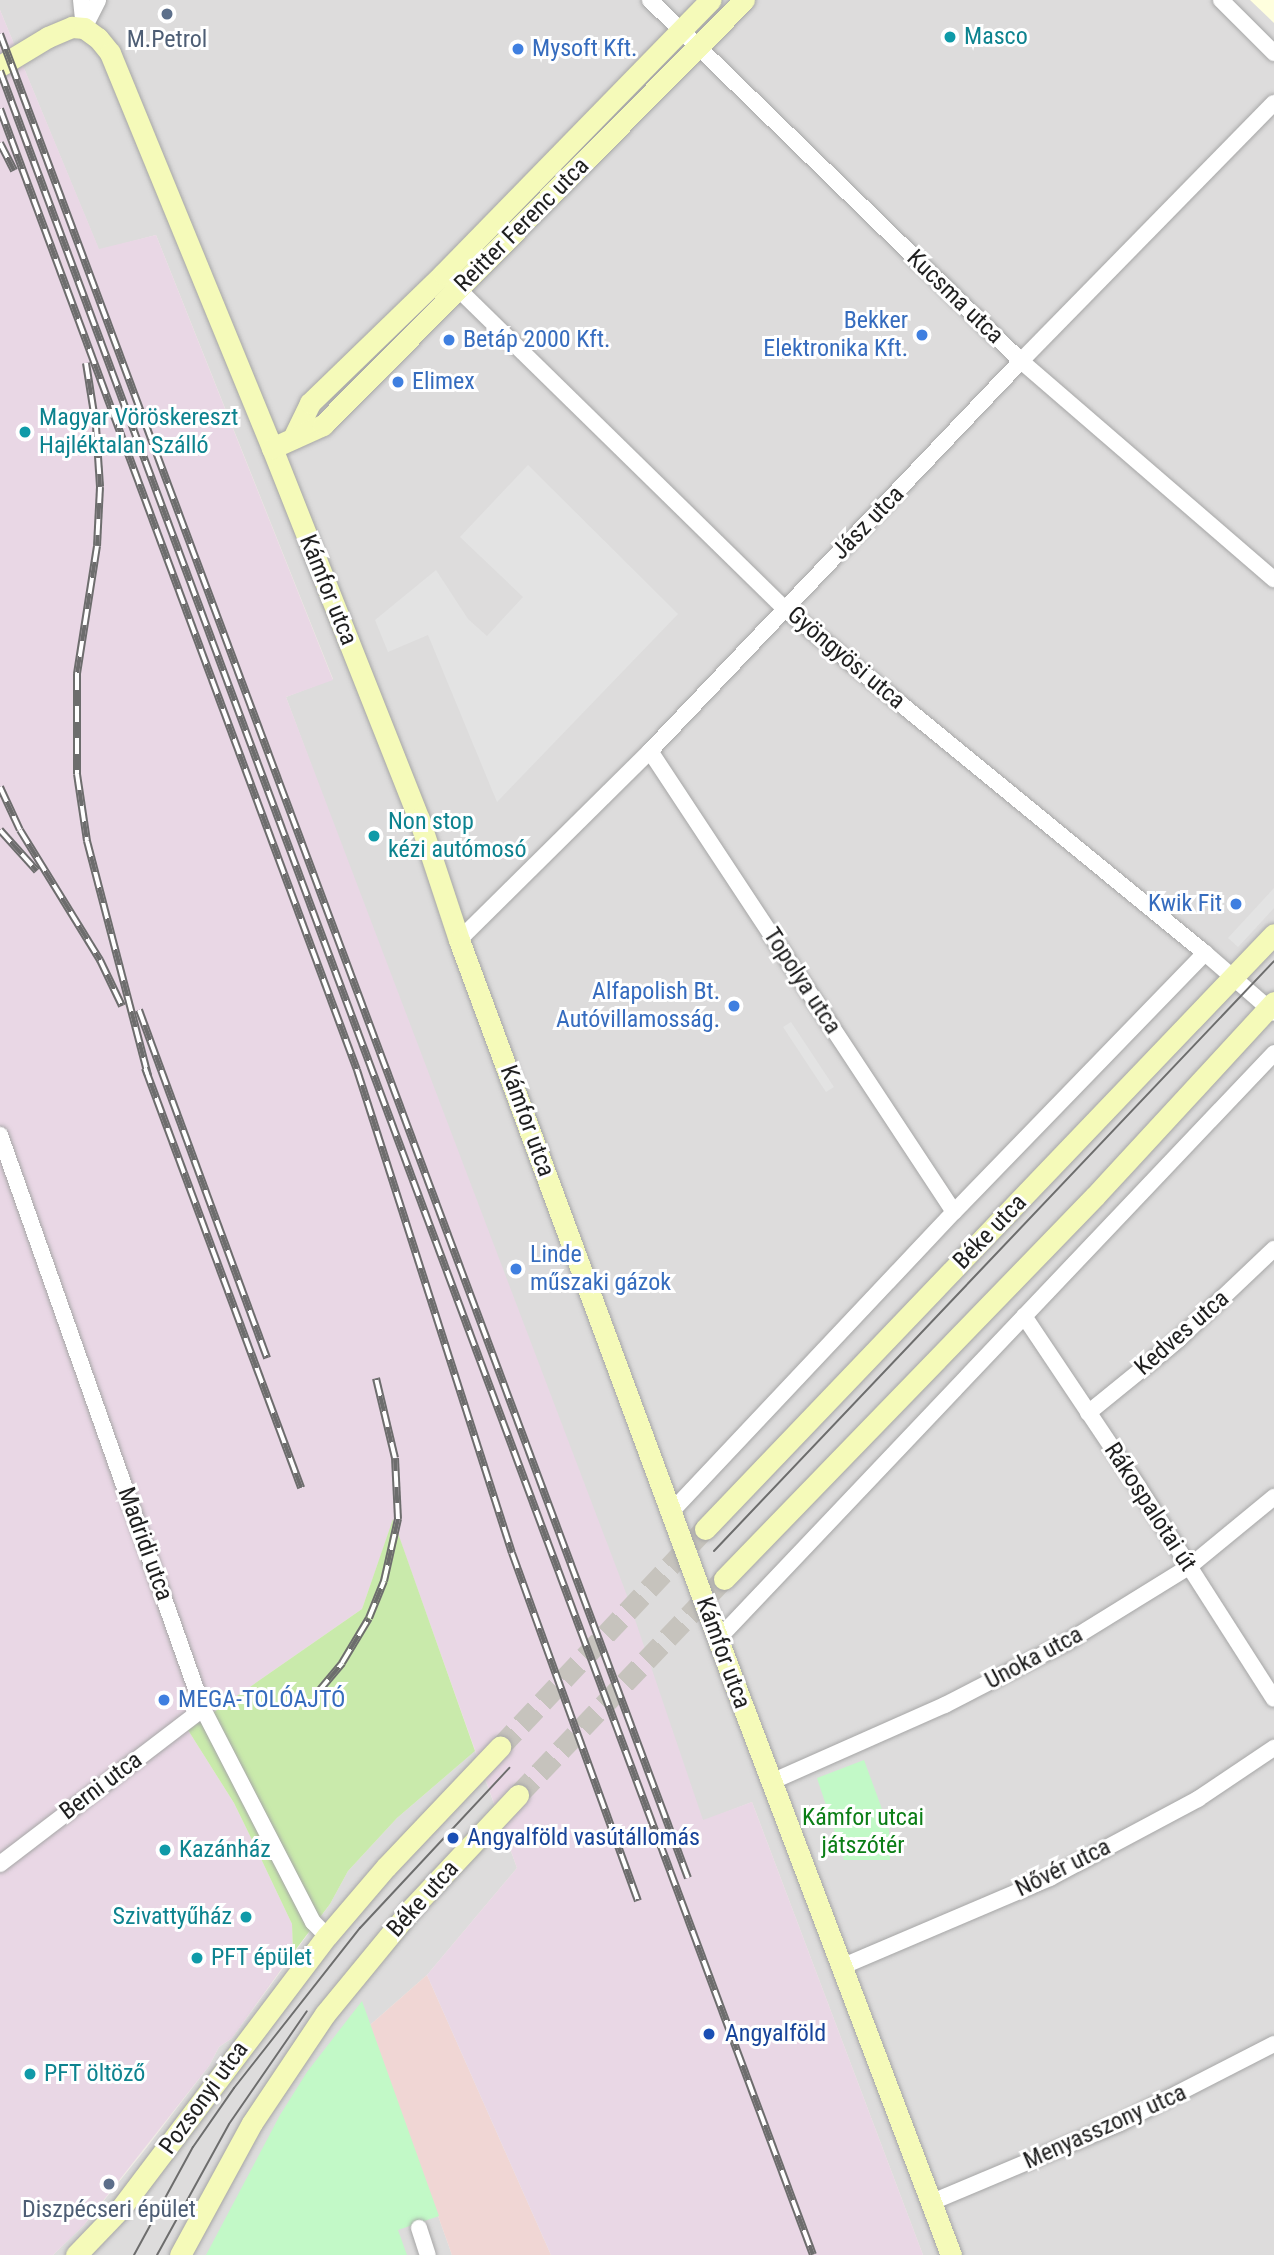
<!DOCTYPE html>
<html>
<head>
<meta charset="utf-8">
<style>
  body { margin:0 }
  #map { position:relative; width:1274px; height:2255px; overflow:hidden; background:#f0ece5; font-family:"Roboto Condensed",sans-serif }
  div>[style] { position:absolute }
  .residential>* { inset:0; background:#dddcdc }
  .commercial>* { inset:0; background:#f0d6d4 }
  .industrial>* { inset:0; background:#e9d7e5 }
  .education>* { inset:0; background:#ffffde }
  .grass>* { inset:0; background:#c9eaab }
  .park>* { inset:0; background:#c2f9c7 }
  .parking>* { inset:0; background:#e3e3e3 }
  .secondary-tunnel>* { height:21px; margin-top:-10.5px; transform-origin:0; background:repeating-linear-gradient(90deg,#c6c3bd 0 21px,transparent 0 31px) }
  .roads { filter:drop-shadow(0 0 2px #a6a6a6) drop-shadow(0 0 2px #a6a6a6) }
  .street>* { height:16px; margin:-8px; padding:0 8px; transform-origin:8px; border-radius:8px; background:#fff }
  .secondary>* { height:21px; margin:-10.5px; padding:0 10.5px; transform-origin:10.5px; border-radius:10.5px; background:#f5fab9 }
  .tram>* { height:2px; margin:-1px; padding:0 1px; transform-origin:1px; border-radius:1px; background:#6d6d6d }
  .rail>* { height:8px; margin-top:-4px; transform-origin:0; background:repeating-linear-gradient(90deg,#fff 0 16px,#6d6d6d 0 32px); box-sizing:border-box; border-block:2px solid #6d6d6d }
  .dots>* { width:19px; height:19px; translate:-50% -50%; box-sizing:border-box; border:4px solid #fff; border-radius:50% }
  span { translate:-50% -50%; white-space:nowrap; text-align:center; line-height:1.15; -webkit-text-stroke:6px #fff; paint-order:stroke }
  .culture-label { font-size:24px; color:#0d838f }
  .left { translate:0 -50%; text-align:left }
  .right { translate:-100% -50%; text-align:right }
  .service-label { font-size:24px; color:#4e5e75 }
  .shop-label { font-size:24px; color:#366cbe }
  .street-label { font-size:24px; color:#1f1f1f }
  .park-label { font-size:24px; color:#0b7e16 }
  .transit-label { font-size:24px; color:#164399 }
</style>
</head>
<body>
<div id="map">
  <div class="residential">
    <i style="clip-path:polygon(0 0,1274px 0,1274px 2255px,923px 2255px,752px 1802px,703px 1821px,286px 697px,333px 679px,156px 235px,99px 250px,0 10px)"></i>
    <i style="clip-path:polygon(475px 1751px,517px 1868px,427px 1975px,370px 2025px,452px 2255px,53px 2255px,84px 2225px,144px 2151px,209px 2066px,219px 2047px,232px 2038px,330px 1904px,348px 1871px,397px 1818px)"></i>
  </div>
  <div class="commercial">
    <i style="clip-path:polygon(427px 1975px,551px 2255px,452px 2255px,370px 2025px)"></i>
  </div>
  <div class="industrial">
    <i style="clip-path:polygon(0 10px,99px 249px,156px 235px,333px 680px,286px 697px,626px 1593px,703px 1820px,752px 1802px,923px 2255px,551px 2255px,427px 1975px,517px 1868px,393px 1520px,362px 1609px,188px 1730px,234px 1803px,253px 1842px,292px 1924px,293px 1953px,232px 2038px,219px 2047px,209px 2066px,84px 2225px,53px 2255px,0 2255px)"></i>
  </div>
  <div class="education">
    <i style="clip-path:polygon(1250px 0,1274px 0,1274px 23px)"></i>
  </div>
  <div class="grass">
    <i style="clip-path:polygon(393px 1519px,475px 1751px,397px 1818px,348px 1871px,330px 1904px,293px 1953px,292px 1924px,253px 1842px,234px 1803px,188px 1730px,362px 1609px)"></i>
  </div>
  <div class="park">
    <i style="clip-path:polygon(864px 1760px,889px 1828px,890px 1860px,844px 1860px,817px 1778px)"></i>
    <i style="clip-path:polygon(362px 2001px,439px 2216px,398px 2230px,407px 2255px,206px 2255px,280px 2115px,307px 2072px)"></i>
  </div>
  <div class="parking">
    <i style="clip-path:polygon(528px 465px,678px 614px,497px 802px,428px 635px,388px 652px,375px 620px,436px 570px,468px 619px,487px 636px,523px 597px,460px 537px)"></i>
    <i style="clip-path:polygon(1274px 888px,1274px 908px,1238px 947px,1228px 938px)"></i>
    <i style="clip-path:polygon(791px 1022px,834px 1087px,826px 1092px,783px 1027px)"></i>
  </div>
  <div class="secondary-tunnel">
    <i style="left:500px;top:1747px;width:299px;rotate:-46.8deg"></i>
    <i style="left:518px;top:1795px;width:298px;rotate:-46.4deg"></i>
  </div>
  <div class="roads">
    <div class="street">
      <i style="left:81px;top:0;width:28px;rotate:84deg"></i>
      <i style="left:650px;top:0;width:518px;rotate:44.22deg"></i>
      <i style="left:1021px;top:361px;width:334px;rotate:40.8deg"></i>
      <i style="left:1221px;top:0;width:75px;rotate:45deg"></i>
      <i style="left:84px;top:28px;width:31px;rotate:-63deg"></i>
      <i style="left:452px;top:283px;width:466px;rotate:44.4deg"></i>
      <i style="left:785px;top:609px;width:543px;rotate:39.32deg"></i>
      <i style="left:1205px;top:953px;width:91px;rotate:41deg"></i>
      <i style="left:650px;top:751px;width:552px;rotate:56.6deg"></i>
      <i style="left:459px;top:940px;width:269px;rotate:-44.7deg"></i>
      <i style="left:650px;top:751px;width:538px;rotate:-46.43deg"></i>
      <i style="left:1021px;top:361px;width:361px;rotate:-45.6deg"></i>
      <i style="left:0;top:1135px;width:609px;rotate:70.52deg"></i>
      <i style="left:203px;top:1709px;width:240px;rotate:62.7deg"></i>
      <i style="left:313px;top:1922px;width:20px;rotate:45deg"></i>
      <i style="left:1024px;top:1316px;width:207px;rotate:56.2deg"></i>
      <i style="left:1139px;top:1488px;width:250px;rotate:57.4deg"></i>
      <i style="left:1088px;top:1413px;width:117px;rotate:-39.1deg"></i>
      <i style="left:1179px;top:1339px;width:131px;rotate:-43.5deg"></i>
      <i style="left:672px;top:1511px;width:411px;rotate:-46.7deg"></i>
      <i style="left:954px;top:1212px;width:361px;rotate:-45.9deg"></i>
      <i style="left:718px;top:1639px;width:808px;rotate:-46.5deg"></i>
      <i style="left:771px;top:1782px;width:190px;rotate:-23.9deg"></i>
      <i style="left:945px;top:1705px;width:137px;rotate:-27.3deg"></i>
      <i style="left:1067px;top:1642px;width:145px;rotate:-31.7deg"></i>
      <i style="left:1190px;top:1566px;width:109px;rotate:-39.4deg"></i>
      <i style="left:0;top:1864px;width:255px;rotate:-37.4deg"></i>
      <i style="left:841px;top:1967px;width:227px;rotate:-23.1deg"></i>
      <i style="left:1050px;top:1878px;width:168px;rotate:-28.1deg"></i>
      <i style="left:1198px;top:1799px;width:92px;rotate:-33.9deg"></i>
      <i style="left:932px;top:2202px;width:204px;rotate:-22.8deg"></i>
      <i style="left:1120px;top:2123px;width:173px;rotate:-27.2deg"></i>
      <i style="left:419px;top:2228px;width:28px;rotate:72deg"></i>
    </div>
    <div class="secondary">
      <i style="left:0;top:66px;width:56px;rotate:-31.1deg"></i>
      <i style="left:48px;top:37px;width:26px;rotate:-23deg"></i>
      <i style="left:72px;top:27px;width:12px;rotate:5deg"></i>
      <i style="left:84px;top:28px;width:17px;rotate:36deg"></i>
      <i style="left:98px;top:38px;width:19px;rotate:51deg"></i>
      <i style="left:110px;top:53px;width:427px;rotate:67.7deg"></i>
      <i style="left:272px;top:448px;width:399px;rotate:68.4deg"></i>
      <i style="left:419px;top:819px;width:127px;rotate:71.7deg"></i>
      <i style="left:459px;top:940px;width:806px;rotate:69.68deg"></i>
      <i style="left:739px;top:1696px;width:598px;rotate:69.23deg"></i>
      <i style="left:293px;top:438px;width:39px;rotate:-64deg"></i>
      <i style="left:310px;top:403px;width:185px;rotate:-44.1deg"></i>
      <i style="left:443px;top:274px;width:383px;rotate:-45.7deg"></i>
      <i style="left:272px;top:448px;width:56px;rotate:-24.3deg"></i>
      <i style="left:323px;top:425px;width:598px;rotate:-45.27deg"></i>
      <i style="left:705px;top:1529px;width:823px;rotate:-46.28deg"></i>
      <i style="left:724px;top:1579px;width:533px;rotate:-45.91deg"></i>
      <i style="left:1095px;top:1196px;width:264px;rotate:-47.3deg"></i>
      <i style="left:76px;top:2255px;width:65px;rotate:-46.2deg"></i>
      <i style="left:121px;top:2208px;width:341px;rotate:-52.9deg"></i>
      <i style="left:327px;top:1936px;width:91px;rotate:-49.5deg"></i>
      <i style="left:386px;top:1867px;width:166px;rotate:-46.5deg"></i>
      <i style="left:180px;top:2255px;width:150px;rotate:-61.4deg"></i>
      <i style="left:252px;top:2123px;width:131px;rotate:-56.2deg"></i>
      <i style="left:325px;top:2014px;width:137px;rotate:-50.6deg"></i>
      <i style="left:412px;top:1908px;width:155px;rotate:-46.8deg"></i>
    </div>
  </div>
  <div class="tram">
    <i style="left:714px;top:1551px;width:813px;rotate:-46.49deg"></i>
    <i style="left:134px;top:2255px;width:123px;rotate:-61.4deg"></i>
    <i style="left:193px;top:2147px;width:72px;rotate:-55.2deg"></i>
    <i style="left:234px;top:2088px;width:204px;rotate:-51.8deg"></i>
    <i style="left:360px;top:1928px;width:219px;rotate:-47deg"></i>
    <i style="left:157px;top:2255px;width:149px;rotate:-61.2deg"></i>
    <i style="left:229px;top:2124px;width:137px;rotate:-55.4deg"></i>
  </div>
  <div class="rail">
    <i style="left:0;top:34px;width:1968px;rotate:69.54deg"></i>
    <i style="left:0;top:71px;width:2330px;rotate:69.58deg"></i>
    <i style="left:0;top:109px;width:1025px;rotate:69.62deg"></i>
    <i style="left:357px;top:1070px;width:507px;rotate:72.21deg"></i>
    <i style="left:512px;top:1553px;width:370px;rotate:70.1deg"></i>
    <i style="left:0;top:143px;width:31px;rotate:63deg"></i>
    <i style="left:86px;top:363px;width:64px;rotate:81deg"></i>
    <i style="left:96px;top:426px;width:61px;rotate:86.2deg"></i>
    <i style="left:100px;top:487px;width:59px;rotate:92.9deg"></i>
    <i style="left:97px;top:546px;width:130px;rotate:98.9deg"></i>
    <i style="left:77px;top:674px;width:100px;rotate:90deg"></i>
    <i style="left:77px;top:774px;width:68px;rotate:81.5deg"></i>
    <i style="left:87px;top:841px;width:243px;rotate:75.4deg"></i>
    <i style="left:0;top:787px;width:47px;rotate:65.1deg"></i>
    <i style="left:20px;top:830px;width:153px;rotate:58.4deg"></i>
    <i style="left:100px;top:960px;width:51px;rotate:64.4deg"></i>
    <i style="left:0;top:830px;width:55px;rotate:47.9deg"></i>
    <i style="left:139px;top:1010px;width:371px;rotate:69.8deg"></i>
    <i style="left:145px;top:1068px;width:448px;rotate:69.6deg"></i>
    <i style="left:318px;top:1692px;width:38px;rotate:-50deg"></i>
    <i style="left:342px;top:1663px;width:52px;rotate:-59deg"></i>
    <i style="left:369px;top:1618px;width:40px;rotate:-68deg"></i>
    <i style="left:384px;top:1581px;width:64px;rotate:-77.3deg"></i>
    <i style="left:398px;top:1519px;width:61px;rotate:-92.8deg"></i>
    <i style="left:395px;top:1458px;width:82px;rotate:-103.4deg"></i>
  </div>
  <div class="dots">
    <i style="left:167px;top:14px;background:#5c6f8a"></i>
    <i style="left:950px;top:37px;background:#0f9aa8"></i>
    <i style="left:518px;top:49px;background:#3f7fe0"></i>
    <i style="left:922px;top:335px;background:#3f7fe0"></i>
    <i style="left:449px;top:340px;background:#3f7fe0"></i>
    <i style="left:398px;top:382px;background:#3f7fe0"></i>
    <i style="left:25px;top:432px;background:#0f9aa8"></i>
    <i style="left:374px;top:836px;background:#0f9aa8"></i>
    <i style="left:1236px;top:904px;background:#3f7fe0"></i>
    <i style="left:734px;top:1006px;background:#3f7fe0"></i>
    <i style="left:516px;top:1269px;background:#3f7fe0"></i>
    <i style="left:164px;top:1700px;background:#3f7fe0"></i>
    <i style="left:453px;top:1838px;background:#1a4fb4"></i>
    <i style="left:165px;top:1850px;background:#0f9aa8"></i>
    <i style="left:246px;top:1917px;background:#0f9aa8"></i>
    <i style="left:197px;top:1958px;background:#0f9aa8"></i>
    <i style="left:709px;top:2034px;background:#1a4fb4"></i>
    <i style="left:30px;top:2074px;background:#0f9aa8"></i>
    <i style="left:109px;top:2184px;background:#5c6f8a"></i>
  </div>
  <div class="culture-label">
    <span class="left" style="left:964px;top:37px">Masco</span>
    <span class="left" style="left:39px;top:432px">Magyar Vöröskereszt<br>Hajléktalan Szálló</span>
    <span class="left" style="left:388px;top:836px">Non stop<br>kézi autómosó</span>
    <span class="left" style="left:179px;top:1850px">Kazánház</span>
    <span class="right" style="left:232px;top:1917px">Szivattyűház</span>
    <span class="left" style="left:211px;top:1958px">PFT épület</span>
    <span class="left" style="left:44px;top:2074px">PFT öltöző</span>
  </div>
  <div class="service-label">
    <span style="left:167px;top:40px">M.Petrol</span>
    <span style="left:109px;top:2210px">Diszpécseri épület</span>
  </div>
  <div class="shop-label">
    <span class="left" style="left:532px;top:49px">Mysoft Kft.</span>
    <span class="right" style="left:908px;top:335px">Bekker<br>Elektronika Kft.</span>
    <span class="left" style="left:463px;top:340px">Betáp 2000 Kft.</span>
    <span class="left" style="left:412px;top:382px">Elimex</span>
    <span class="right" style="left:1222px;top:904px">Kwik Fit</span>
    <span class="right" style="left:720px;top:1006px">Alfapolish Bt.<br>Autóvillamosság.</span>
    <span class="left" style="left:530px;top:1269px">Linde<br>műszaki gázok</span>
    <span class="left" style="left:178px;top:1700px">MEGA-TOLÓAJTÓ</span>
  </div>
  <div class="street-label">
    <span style="left:522px;top:225px;rotate:-45deg">Reitter Ferenc utca</span>
    <span style="left:955px;top:297px;rotate:44deg">Kucsma utca</span>
    <span style="left:868px;top:523px;rotate:-46deg">Jász utca</span>
    <span style="left:328px;top:590px;rotate:68deg">Kámfor utca</span>
    <span style="left:846px;top:658px;rotate:40deg">Gyöngyösi utca</span>
    <span style="left:802px;top:981px;rotate:57deg">Topolya utca</span>
    <span style="left:527px;top:1121px;rotate:70deg">Kámfor utca</span>
    <span style="left:990px;top:1232px;rotate:-46deg">Béke utca</span>
    <span style="left:1182px;top:1333px;rotate:-41deg">Kedves utca</span>
    <span style="left:1150px;top:1507px;rotate:57deg">Rákospalotai út</span>
    <span style="left:145px;top:1544px;rotate:70deg">Madridi utca</span>
    <span style="left:723px;top:1653px;rotate:70deg">Kámfor utca</span>
    <span style="left:1034px;top:1658px;rotate:-28deg">Unoka utca</span>
    <span style="left:101px;top:1786px;rotate:-37deg">Berni utca</span>
    <span style="left:1063px;top:1868px;rotate:-26deg">Nővér utca</span>
    <span style="left:423px;top:1899px;rotate:-48deg">Béke utca</span>
    <span style="left:204px;top:2098px;rotate:-54deg">Pozsonyi utca</span>
    <span style="left:1105px;top:2127px;rotate:-24deg">Menyasszony utca</span>
  </div>
  <div class="park-label">
    <span style="left:863px;top:1832px">Kámfor utcai<br>játszótér</span>
  </div>
  <div class="transit-label">
    <span class="left" style="left:467px;top:1838px">Angyalföld vasútállomás</span>
    <span class="left" style="left:725px;top:2034px">Angyalföld</span>
  </div>
</div>
</body>
</html>
